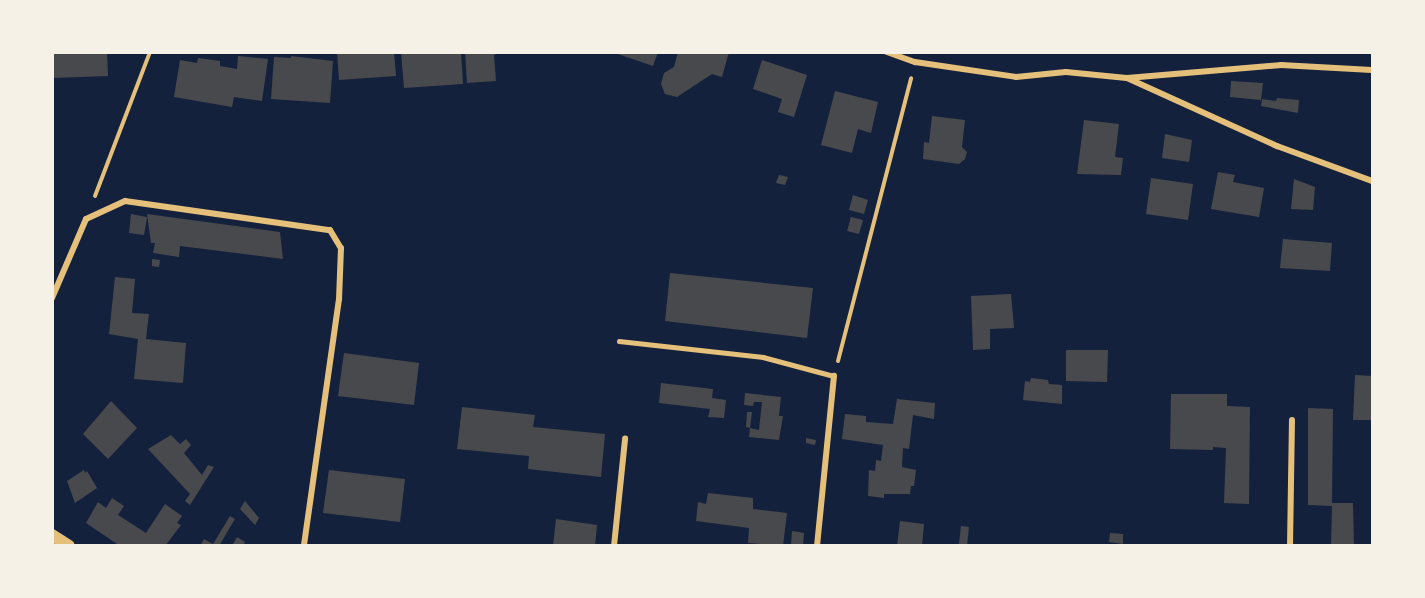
<!DOCTYPE html>
<html>
<head>
<meta charset="utf-8">
<style>
  body { margin:0 }
  #map { position:relative; width:1425px; height:598px; overflow:hidden; background:#14213d; font-family:Commissioner,sans-serif }
  div>[style] { position:absolute }
  .building>* { inset:0; background:#48494c }
  .path>* { height:4px; margin:-2px; padding:0 2px; transform-origin:2px; border-radius:2px; background:#e5c07b }
  .service>* { height:4.5px; margin:-2.25px; padding:0 2.25px; transform-origin:2.25px; border-radius:2.25px; background:#e5c07b }
  .minor>* { height:6px; margin:-3px; padding:0 3px; transform-origin:3px; border-radius:3px; background:#e5c07b }
  .secondary>* { height:12px; margin:-6px; padding:0 6px; transform-origin:6px; border-radius:6px; background:#e5c07b }
  span { translate:-50% -50%; white-space:nowrap; text-align:center; line-height:1.15; -webkit-text-stroke:4.5px #f6f1e7; paint-order:stroke }
  .frame { position:absolute; inset:0; border:54px solid #f6f1e7; pointer-events:none }
</style>
</head>
<body>
<div id="map">
  <div class="building">
    <i style="clip-path:polygon(52px 52px,107px 52px,108px 76px,52px 78px)"></i>
    <i style="clip-path:polygon(337px 52px,394px 52px,396px 76px,339px 80px)"></i>
    <i style="clip-path:polygon(401px 52px,461px 52px,463px 84px,404px 88px)"></i>
    <i style="clip-path:polygon(465px 52px,501px 52px,494px 55px,496px 81px,467px 83px)"></i>
    <i style="clip-path:polygon(612px 52px,658px 52px,653px 66px)"></i>
    <i style="clip-path:polygon(678px 52px,729px 52px,722px 77px,712px 74px,677px 97px,665px 94px,661px 84px,664px 73px,674px 67px)"></i>
    <i style="clip-path:polygon(238px 56px,268px 59px,262px 101px,234px 97px,232px 107px,174px 97px,180px 60px,197px 63px,198px 58px,220px 61px,220px 66px,237px 69px)"></i>
    <i style="clip-path:polygon(291px 56px,333px 61px,330px 103px,271px 99px,274px 57px,291px 58px)"></i>
    <i style="clip-path:polygon(762px 60px,807px 75px,794px 117px,778px 112px,782px 99px,753px 89px)"></i>
    <i style="clip-path:polygon(1231px 81px,1263px 83px,1261px 100px,1230px 97px)"></i>
    <i style="clip-path:polygon(835px 91px,878px 102px,871px 133px,858px 129px,852px 153px,821px 145px)"></i>
    <i style="clip-path:polygon(1277px 98px,1299px 100px,1298px 113px,1261px 106px,1262px 99px,1276px 101px)"></i>
    <i style="clip-path:polygon(932px 116px,965px 120px,962px 147px,967px 152px,965px 159px,959px 164px,923px 159px,924px 142px,929px 143px)"></i>
    <i style="clip-path:polygon(1084px 120px,1119px 124px,1115px 157px,1123px 158px,1121px 175px,1077px 174px)"></i>
    <i style="clip-path:polygon(1165px 134px,1192px 140px,1189px 162px,1162px 158px)"></i>
    <i style="clip-path:polygon(1218px 172px,1235px 175px,1233px 182px,1264px 188px,1259px 217px,1211px 209px)"></i>
    <i style="clip-path:polygon(779px 175px,788px 177px,785px 185px,776px 183px)"></i>
    <i style="clip-path:polygon(1151px 178px,1193px 184px,1188px 220px,1146px 214px)"></i>
    <i style="clip-path:polygon(1294px 179px,1315px 187px,1313px 210px,1291px 209px)"></i>
    <i style="clip-path:polygon(853px 195px,868px 200px,864px 214px,849px 210px)"></i>
    <i style="clip-path:polygon(131px 214px,147px 217px,144px 235px,129px 233px)"></i>
    <i style="clip-path:polygon(147px 214px,280px 232px,283px 259px,180px 246px,179px 257px,153px 253px,155px 243px,151px 243px)"></i>
    <i style="clip-path:polygon(851px 217px,863px 220px,859px 234px,847px 231px)"></i>
    <i style="clip-path:polygon(1283px 239px,1332px 243px,1330px 271px,1280px 268px)"></i>
    <i style="clip-path:polygon(152px 259px,160px 260px,159px 267px,152px 266px)"></i>
    <i style="clip-path:polygon(670px 273px,813px 288px,807px 338px,665px 321px)"></i>
    <i style="clip-path:polygon(115px 277px,135px 279px,132px 313px,149px 314px,146px 339px,186px 343px,183px 383px,134px 379px,138px 339px,109px 334px)"></i>
    <i style="clip-path:polygon(1011px 294px,1014px 328px,990px 329px,990px 349px,973px 350px,971px 296px)"></i>
    <i style="clip-path:polygon(1066px 350px,1108px 350px,1107px 382px,1066px 381px)"></i>
    <i style="clip-path:polygon(344px 353px,419px 363px,414px 405px,338px 396px)"></i>
    <i style="clip-path:polygon(1355px 375px,1372px 376px,1372px 420px,1353px 420px)"></i>
    <i style="clip-path:polygon(1031px 378px,1048px 380px,1049px 384px,1062px 385px,1062px 404px,1023px 400px,1025px 381px,1030px 382px)"></i>
    <i style="clip-path:polygon(661px 383px,713px 389px,712px 398px,726px 400px,724px 418px,708px 417px,710px 409px,659px 403px)"></i>
    <i style="clip-path:polygon(745px 393px,781px 397px,779px 416px,783px 416px,779px 440px,749px 437px,750px 428px,759px 430px,762px 402px,754px 402px,753px 406px,744px 405px)"></i>
    <i style="clip-path:polygon(1171px 394px,1227px 394px,1227px 406px,1250px 407px,1249px 504px,1224px 503px,1226px 448px,1213px 447px,1213px 450px,1170px 449px)"></i>
    <i style="clip-path:polygon(897px 399px,935px 403px,934px 419px,913px 415px,909px 449px,903px 448px,902px 467px,916px 470px,914px 486px,911px 486px,910px 494px,884px 494px,884px 498px,868px 496px,869px 470px,875px 471px,876px 460px,881px 461px,883px 445px,842px 439px,845px 414px,866px 416px,866px 422px,893px 424px)"></i>
    <i style="clip-path:polygon(111px 401px,137px 428px,108px 459px,83px 434px)"></i>
    <i style="clip-path:polygon(462px 407px,535px 415px,533px 427px,605px 434px,601px 477px,528px 469px,529px 456px,457px 449px)"></i>
    <i style="clip-path:polygon(1308px 408px,1333px 409px,1332px 503px,1353px 503px,1354px 546px,1331px 546px,1332px 506px,1308px 505px)"></i>
    <i style="clip-path:polygon(747px 412px,752px 412px,750px 428px,746px 427px)"></i>
    <i style="clip-path:polygon(171px 435px,180px 444px,186px 439px,191px 445px,184px 453px,202px 475px,208px 465px,214px 467px,190px 505px,185px 501px,190px 494px,148px 449px)"></i>
    <i style="clip-path:polygon(806px 438px,816px 440px,815px 445px,806px 443px)"></i>
    <i style="clip-path:polygon(84px 470px,85px 473px,87px 471px,97px 488px,75px 503px,67px 481px)"></i>
    <i style="clip-path:polygon(329px 470px,405px 479px,400px 522px,323px 513px)"></i>
    <i style="clip-path:polygon(708px 493px,753px 498px,753px 509px,787px 513px,783px 546px,748px 543px,749px 528px,696px 521px,698px 502px,706px 504px)"></i>
    <i style="clip-path:polygon(112px 498px,124px 506px,118px 515px,146px 533px,165px 504px,182px 516px,177px 523px,181px 525px,165px 546px,120px 546px,86px 523px,98px 502px,106px 508px)"></i>
    <i style="clip-path:polygon(245px 501px,259px 518px,255px 525px,240px 509px)"></i>
    <i style="clip-path:polygon(230px 516px,235px 519px,219px 546px,200px 546px,204px 539px,213px 544px)"></i>
    <i style="clip-path:polygon(556px 519px,597px 525px,595px 546px,553px 546px)"></i>
    <i style="clip-path:polygon(900px 521px,924px 524px,922px 546px,897px 546px)"></i>
    <i style="clip-path:polygon(961px 526px,969px 527px,967px 546px,959px 544px)"></i>
    <i style="clip-path:polygon(792px 531px,804px 533px,803px 546px,791px 546px)"></i>
    <i style="clip-path:polygon(1110px 533px,1123px 534px,1123px 544px,1109px 542px)"></i>
    <i style="clip-path:polygon(237px 537px,245px 542px,243px 546px,232px 546px)"></i>
  </div>
  <div class="path">
    <i style="left:95px;top:196px;width:154px;rotate:-69.1deg"></i>
    <i style="left:838px;top:361px;width:292px;rotate:-75.5deg"></i>
  </div>
  <div class="service">
    <i style="left:619px;top:341px;width:145px;rotate:6.3deg"></i>
    <i style="left:763px;top:357px;width:73px;rotate:15deg"></i>
  </div>
  <div class="minor">
    <i style="left:887px;top:52px;width:30px;rotate:20deg"></i>
    <i style="left:915px;top:62px;width:102px;rotate:8.4deg"></i>
    <i style="left:1016px;top:77px;width:50px;rotate:-5.7deg"></i>
    <i style="left:1066px;top:72px;width:61px;rotate:5.6deg"></i>
    <i style="left:1127px;top:78px;width:155px;rotate:-4.8deg"></i>
    <i style="left:1281px;top:65px;width:91px;rotate:3.1deg"></i>
    <i style="left:1127px;top:78px;width:165px;rotate:24.4deg"></i>
    <i style="left:1277px;top:146px;width:101px;rotate:20.2deg"></i>
    <i style="left:52px;top:298px;width:86px;rotate:-66.7deg"></i>
    <i style="left:86px;top:219px;width:43px;rotate:-24.8deg"></i>
    <i style="left:125px;top:201px;width:207px;rotate:8.1deg"></i>
    <i style="left:330px;top:230px;width:21px;rotate:59deg"></i>
    <i style="left:341px;top:248px;width:51px;rotate:92.2deg"></i>
    <i style="left:339px;top:299px;width:249px;rotate:98.1deg"></i>
    <i style="left:614px;top:546px;width:108px;rotate:-84.1deg"></i>
    <i style="left:817px;top:546px;width:171px;rotate:-84.3deg"></i>
    <i style="left:1290px;top:546px;width:126px;rotate:-89.1deg"></i>
  </div>
  <div class="secondary">
    <i style="left:52px;top:535px;width:20px;rotate:33deg"></i>
  </div>
  <div class="frame"></div>
</div>
</body>
</html>
